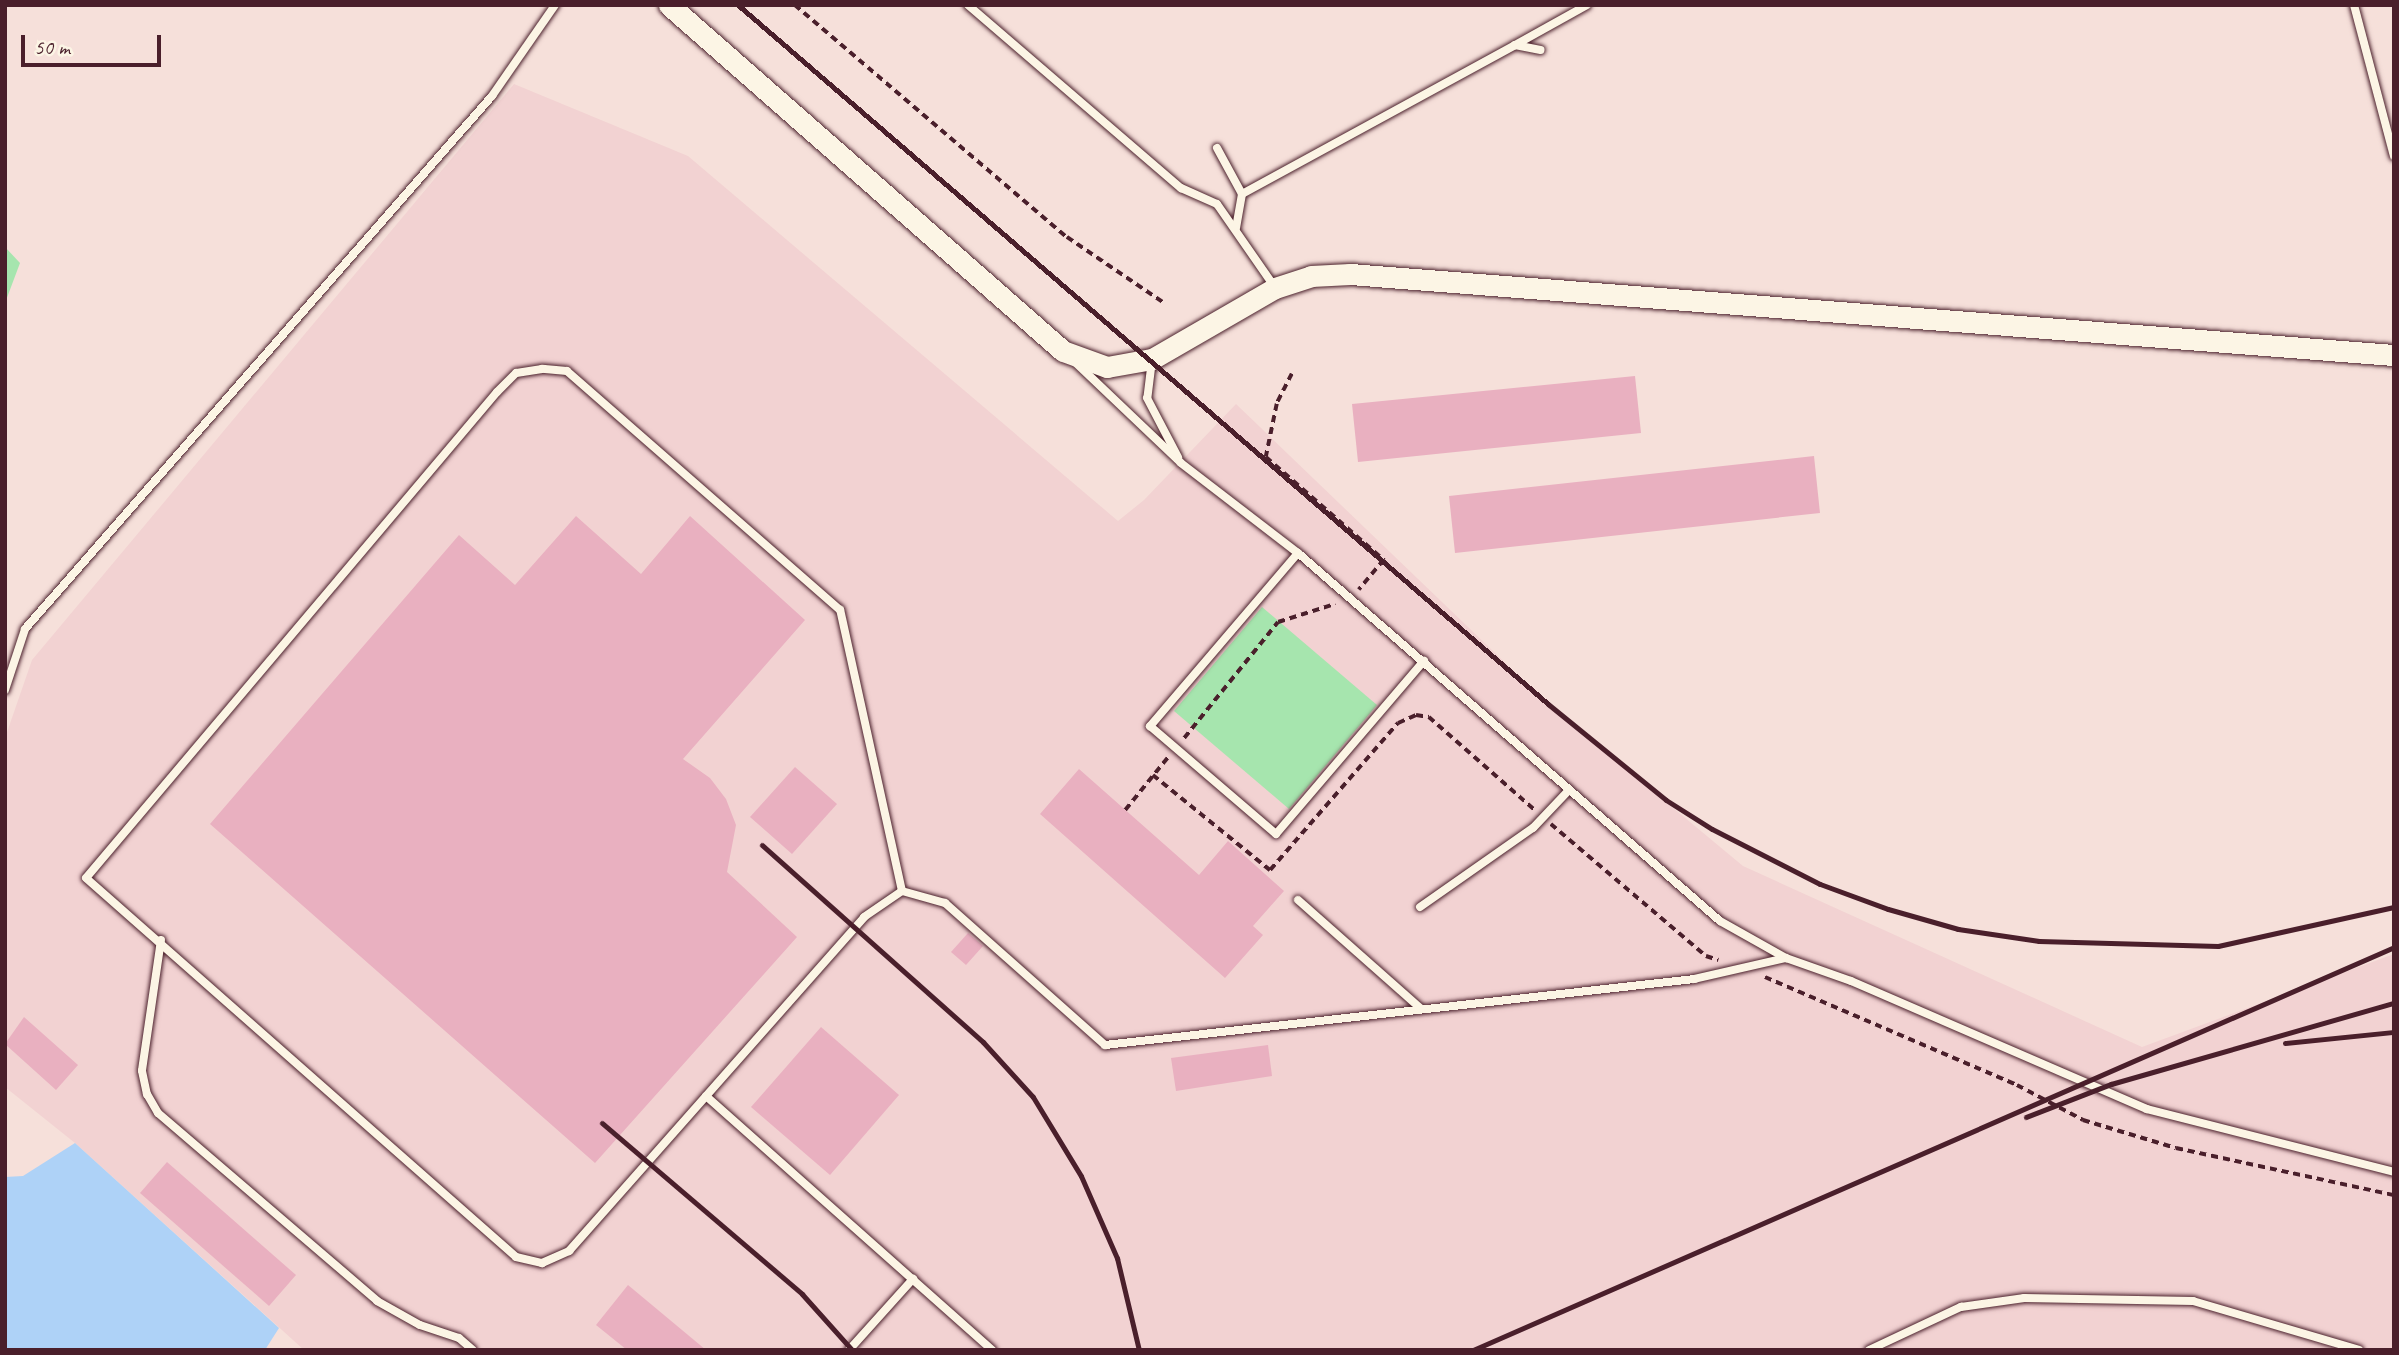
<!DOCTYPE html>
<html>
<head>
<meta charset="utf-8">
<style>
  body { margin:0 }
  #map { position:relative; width:2399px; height:1355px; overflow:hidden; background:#f6e0da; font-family:Caveat,sans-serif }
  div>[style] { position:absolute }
  .built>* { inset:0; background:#f2d2d2 }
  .green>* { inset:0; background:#a6e5ae }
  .water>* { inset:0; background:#aed2f7 }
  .building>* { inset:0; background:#e9b0c0 }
  .path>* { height:3.5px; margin-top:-1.75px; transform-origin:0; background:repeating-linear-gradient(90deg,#4a1f2b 0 7px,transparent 0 12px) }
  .roads { filter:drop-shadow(0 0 2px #4a1f2b) drop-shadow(0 0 2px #4a1f2b) }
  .lane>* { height:8px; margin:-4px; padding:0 4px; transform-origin:4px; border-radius:4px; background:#fcf5e5 }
  .secondary>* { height:21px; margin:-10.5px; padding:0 10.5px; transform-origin:10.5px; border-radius:10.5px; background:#fcf5e5 }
  .rail>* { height:5px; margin:-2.5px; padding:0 2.5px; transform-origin:2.5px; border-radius:2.5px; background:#4a1f2b }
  span { translate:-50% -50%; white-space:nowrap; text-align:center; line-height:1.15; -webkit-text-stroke:5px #fcf5e5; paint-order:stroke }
  .frame { position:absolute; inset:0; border:7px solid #4a1f2b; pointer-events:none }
  .scale { position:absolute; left:21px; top:35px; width:140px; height:32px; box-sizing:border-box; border:4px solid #4a1f2b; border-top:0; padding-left:9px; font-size:21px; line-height:24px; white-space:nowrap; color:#4a1f2b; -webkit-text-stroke:5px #fcf5e5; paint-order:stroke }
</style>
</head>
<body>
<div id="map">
  <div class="built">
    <i style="clip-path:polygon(514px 84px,688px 156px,1118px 521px,1144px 500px,1236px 404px,1548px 704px,1743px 866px,2142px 1047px,2394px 954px,2394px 1350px,304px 1350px,75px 1143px,5px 1087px,5px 738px,32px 660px)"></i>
  </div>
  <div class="green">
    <i style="clip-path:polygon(5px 247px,20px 263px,5px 303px)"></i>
    <i style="clip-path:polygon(1262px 607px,1377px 705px,1289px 809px,1174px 711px)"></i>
  </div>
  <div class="water">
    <i style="clip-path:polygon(75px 1143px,279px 1328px,265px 1350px,5px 1350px,5px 1177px,23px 1176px)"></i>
  </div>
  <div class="building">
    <i style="clip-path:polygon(1635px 376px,1641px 433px,1358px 462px,1352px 404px)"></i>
    <i style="clip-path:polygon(1814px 456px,1820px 513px,1455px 553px,1449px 496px)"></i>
    <i style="clip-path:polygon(576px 516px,641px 574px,690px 516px,805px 620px,683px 759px,710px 778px,726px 799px,736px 825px,727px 872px,797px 937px,595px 1163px,210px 824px,459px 535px,515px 585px)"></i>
    <i style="clip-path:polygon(795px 767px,837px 804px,792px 854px,750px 817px)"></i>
    <i style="clip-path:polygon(1079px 769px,1199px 875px,1228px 841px,1284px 891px,1253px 926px,1263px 935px,1225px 978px,1040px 814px)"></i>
    <i style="clip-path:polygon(968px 933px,983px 946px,966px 965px,951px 952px)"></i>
    <i style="clip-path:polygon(24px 1017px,78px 1065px,56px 1090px,5px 1044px)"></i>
    <i style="clip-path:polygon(821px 1027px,899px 1095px,830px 1175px,751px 1107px)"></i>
    <i style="clip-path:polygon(1268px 1045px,1272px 1076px,1176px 1091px,1171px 1058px)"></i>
    <i style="clip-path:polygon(167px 1162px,296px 1275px,269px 1306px,140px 1193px)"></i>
    <i style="clip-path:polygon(628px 1285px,706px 1350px,627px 1350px,596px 1325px)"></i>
  </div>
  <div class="path">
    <i style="left:795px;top:5px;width:358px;rotate:40.5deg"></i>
    <i style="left:1067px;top:237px;width:117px;rotate:34.2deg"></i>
    <i style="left:1292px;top:374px;width:34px;rotate:117deg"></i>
    <i style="left:1277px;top:404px;width:54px;rotate:101.7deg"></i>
    <i style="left:1266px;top:457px;width:157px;rotate:41.1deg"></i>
    <i style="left:1384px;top:560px;width:39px;rotate:130deg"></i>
    <i style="left:1184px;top:738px;width:149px;rotate:-51deg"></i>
    <i style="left:1278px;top:622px;width:60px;rotate:-17.5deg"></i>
    <i style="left:1153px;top:775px;width:151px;rotate:39.1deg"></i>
    <i style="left:1270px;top:870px;width:195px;rotate:-49deg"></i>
    <i style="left:1398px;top:723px;width:20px;rotate:-24deg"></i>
    <i style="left:1416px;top:715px;width:13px;rotate:9deg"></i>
    <i style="left:1429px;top:717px;width:141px;rotate:41.3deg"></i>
    <i style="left:1125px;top:810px;width:68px;rotate:-50.9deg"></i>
    <i style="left:1551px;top:824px;width:204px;rotate:40.4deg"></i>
    <i style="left:1706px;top:956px;width:13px;rotate:18deg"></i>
    <i style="left:1765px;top:977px;width:274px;rotate:23.2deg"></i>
    <i style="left:2017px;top:1085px;width:75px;rotate:27.9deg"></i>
    <i style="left:2083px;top:1120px;width:97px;rotate:16.8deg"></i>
    <i style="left:2176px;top:1148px;width:223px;rotate:12.2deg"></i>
  </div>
  <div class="roads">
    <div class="lane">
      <i style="left:968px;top:5px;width:281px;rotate:40.7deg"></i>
      <i style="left:1181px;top:188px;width:39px;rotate:24deg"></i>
      <i style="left:1217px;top:204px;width:100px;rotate:55.2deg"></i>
      <i style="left:2354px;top:5px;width:156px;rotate:75.2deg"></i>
      <i style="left:1515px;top:45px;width:82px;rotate:-29.1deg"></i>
      <i style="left:1217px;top:148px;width:52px;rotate:61.5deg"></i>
      <i style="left:1242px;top:194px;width:34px;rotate:100deg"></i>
      <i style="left:1242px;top:194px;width:311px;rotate:-28.6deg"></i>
      <i style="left:1515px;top:45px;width:26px;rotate:11deg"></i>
      <i style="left:1152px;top:360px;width:38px;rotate:97deg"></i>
      <i style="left:1147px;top:398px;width:67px;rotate:62.3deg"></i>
      <i style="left:1075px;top:362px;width:146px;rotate:43.6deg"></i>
      <i style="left:1181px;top:463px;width:148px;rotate:37.6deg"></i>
      <i style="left:1298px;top:553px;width:560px;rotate:41.09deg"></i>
      <i style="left:1720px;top:921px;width:76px;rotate:29.3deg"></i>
      <i style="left:1786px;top:958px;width:69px;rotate:19.5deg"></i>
      <i style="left:1851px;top:981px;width:322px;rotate:23.4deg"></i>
      <i style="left:2147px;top:1109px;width:255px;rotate:14.3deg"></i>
      <i style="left:1298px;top:553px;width:228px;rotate:130.5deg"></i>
      <i style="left:1150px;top:726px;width:166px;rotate:40.6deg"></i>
      <i style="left:1276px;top:834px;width:228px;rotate:-49.5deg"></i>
      <i style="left:5px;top:690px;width:64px;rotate:-71.8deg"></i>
      <i style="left:25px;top:629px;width:709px;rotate:-48.78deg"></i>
      <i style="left:492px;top:96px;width:111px;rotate:-55.3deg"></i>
      <i style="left:902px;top:891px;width:288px;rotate:-102.4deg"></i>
      <i style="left:840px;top:610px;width:363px;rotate:-138.8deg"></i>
      <i style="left:567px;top:371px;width:25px;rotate:-175deg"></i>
      <i style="left:542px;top:369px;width:26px;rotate:171deg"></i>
      <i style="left:516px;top:373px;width:27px;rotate:135deg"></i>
      <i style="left:497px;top:392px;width:636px;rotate:130.22deg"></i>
      <i style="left:86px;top:878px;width:573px;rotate:41.39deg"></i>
      <i style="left:516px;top:1257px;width:27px;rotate:13deg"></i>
      <i style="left:542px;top:1263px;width:30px;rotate:-24deg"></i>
      <i style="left:569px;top:1251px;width:446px;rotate:-48.5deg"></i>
      <i style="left:864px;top:917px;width:46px;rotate:-34.4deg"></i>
      <i style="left:902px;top:891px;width:45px;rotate:15.6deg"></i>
      <i style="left:945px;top:903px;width:214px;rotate:41.6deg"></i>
      <i style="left:1105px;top:1045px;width:593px;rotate:-6.39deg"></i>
      <i style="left:1694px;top:979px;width:94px;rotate:-12.9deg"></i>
      <i style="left:1298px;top:900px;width:164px;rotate:41.5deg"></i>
      <i style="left:1420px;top:907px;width:138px;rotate:-35deg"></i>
      <i style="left:1533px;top:828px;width:51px;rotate:-46.6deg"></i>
      <i style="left:161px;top:940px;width:132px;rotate:98.3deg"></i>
      <i style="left:142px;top:1071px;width:24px;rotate:78deg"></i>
      <i style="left:147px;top:1094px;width:22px;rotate:60deg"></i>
      <i style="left:158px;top:1113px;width:289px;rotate:40.6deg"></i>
      <i style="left:377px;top:1301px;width:49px;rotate:29.2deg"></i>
      <i style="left:420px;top:1325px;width:41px;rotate:18.4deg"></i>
      <i style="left:459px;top:1338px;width:18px;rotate:41deg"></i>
      <i style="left:706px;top:1096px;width:383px;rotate:41.6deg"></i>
      <i style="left:849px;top:1350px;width:96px;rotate:-48deg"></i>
      <i style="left:1869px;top:1350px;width:102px;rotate:-25.1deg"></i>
      <i style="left:1961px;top:1307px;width:64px;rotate:-8.1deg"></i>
      <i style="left:2024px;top:1298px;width:169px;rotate:1deg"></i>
      <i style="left:2193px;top:1301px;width:173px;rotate:16.4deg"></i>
    </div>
    <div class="secondary">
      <i style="left:669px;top:5px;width:524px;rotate:41.29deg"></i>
      <i style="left:1063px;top:351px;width:47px;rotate:20deg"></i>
      <i style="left:1107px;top:367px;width:46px;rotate:-10.1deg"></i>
      <i style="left:1152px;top:359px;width:142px;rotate:-30deg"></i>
      <i style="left:1275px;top:288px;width:38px;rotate:-18deg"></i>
      <i style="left:1311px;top:276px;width:39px;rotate:-3deg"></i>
      <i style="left:1350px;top:274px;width:1047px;rotate:4.44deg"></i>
    </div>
  </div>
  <div class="rail">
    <i style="left:738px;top:5px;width:1070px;rotate:40.79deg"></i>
    <i style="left:1548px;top:704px;width:152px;rotate:39.1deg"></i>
    <i style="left:1666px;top:800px;width:54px;rotate:32.2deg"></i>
    <i style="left:1712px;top:829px;width:121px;rotate:27deg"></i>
    <i style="left:1820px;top:884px;width:72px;rotate:20.2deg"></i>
    <i style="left:1888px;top:909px;width:73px;rotate:15.9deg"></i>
    <i style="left:1958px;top:929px;width:82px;rotate:8.4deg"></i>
    <i style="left:2039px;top:941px;width:179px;rotate:1.6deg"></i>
    <i style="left:2218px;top:946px;width:180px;rotate:-12.5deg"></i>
    <i style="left:762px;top:845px;width:296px;rotate:41.7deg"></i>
    <i style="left:983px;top:1042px;width:74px;rotate:47.7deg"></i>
    <i style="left:1033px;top:1097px;width:92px;rotate:58.7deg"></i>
    <i style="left:1081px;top:1176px;width:90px;rotate:66.3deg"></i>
    <i style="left:1117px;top:1258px;width:95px;rotate:76.6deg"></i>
    <i style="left:2285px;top:1043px;width:110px;rotate:-5.8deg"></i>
    <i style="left:2026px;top:1117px;width:91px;rotate:-21.2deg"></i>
    <i style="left:2111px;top:1084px;width:294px;rotate:-16deg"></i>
    <i style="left:602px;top:1123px;width:263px;rotate:40.5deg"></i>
    <i style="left:802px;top:1294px;width:75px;rotate:48.2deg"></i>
    <i style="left:1473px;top:1350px;width:1005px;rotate:-23.63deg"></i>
  </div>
  <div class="frame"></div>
  <div class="scale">50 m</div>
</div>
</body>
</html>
